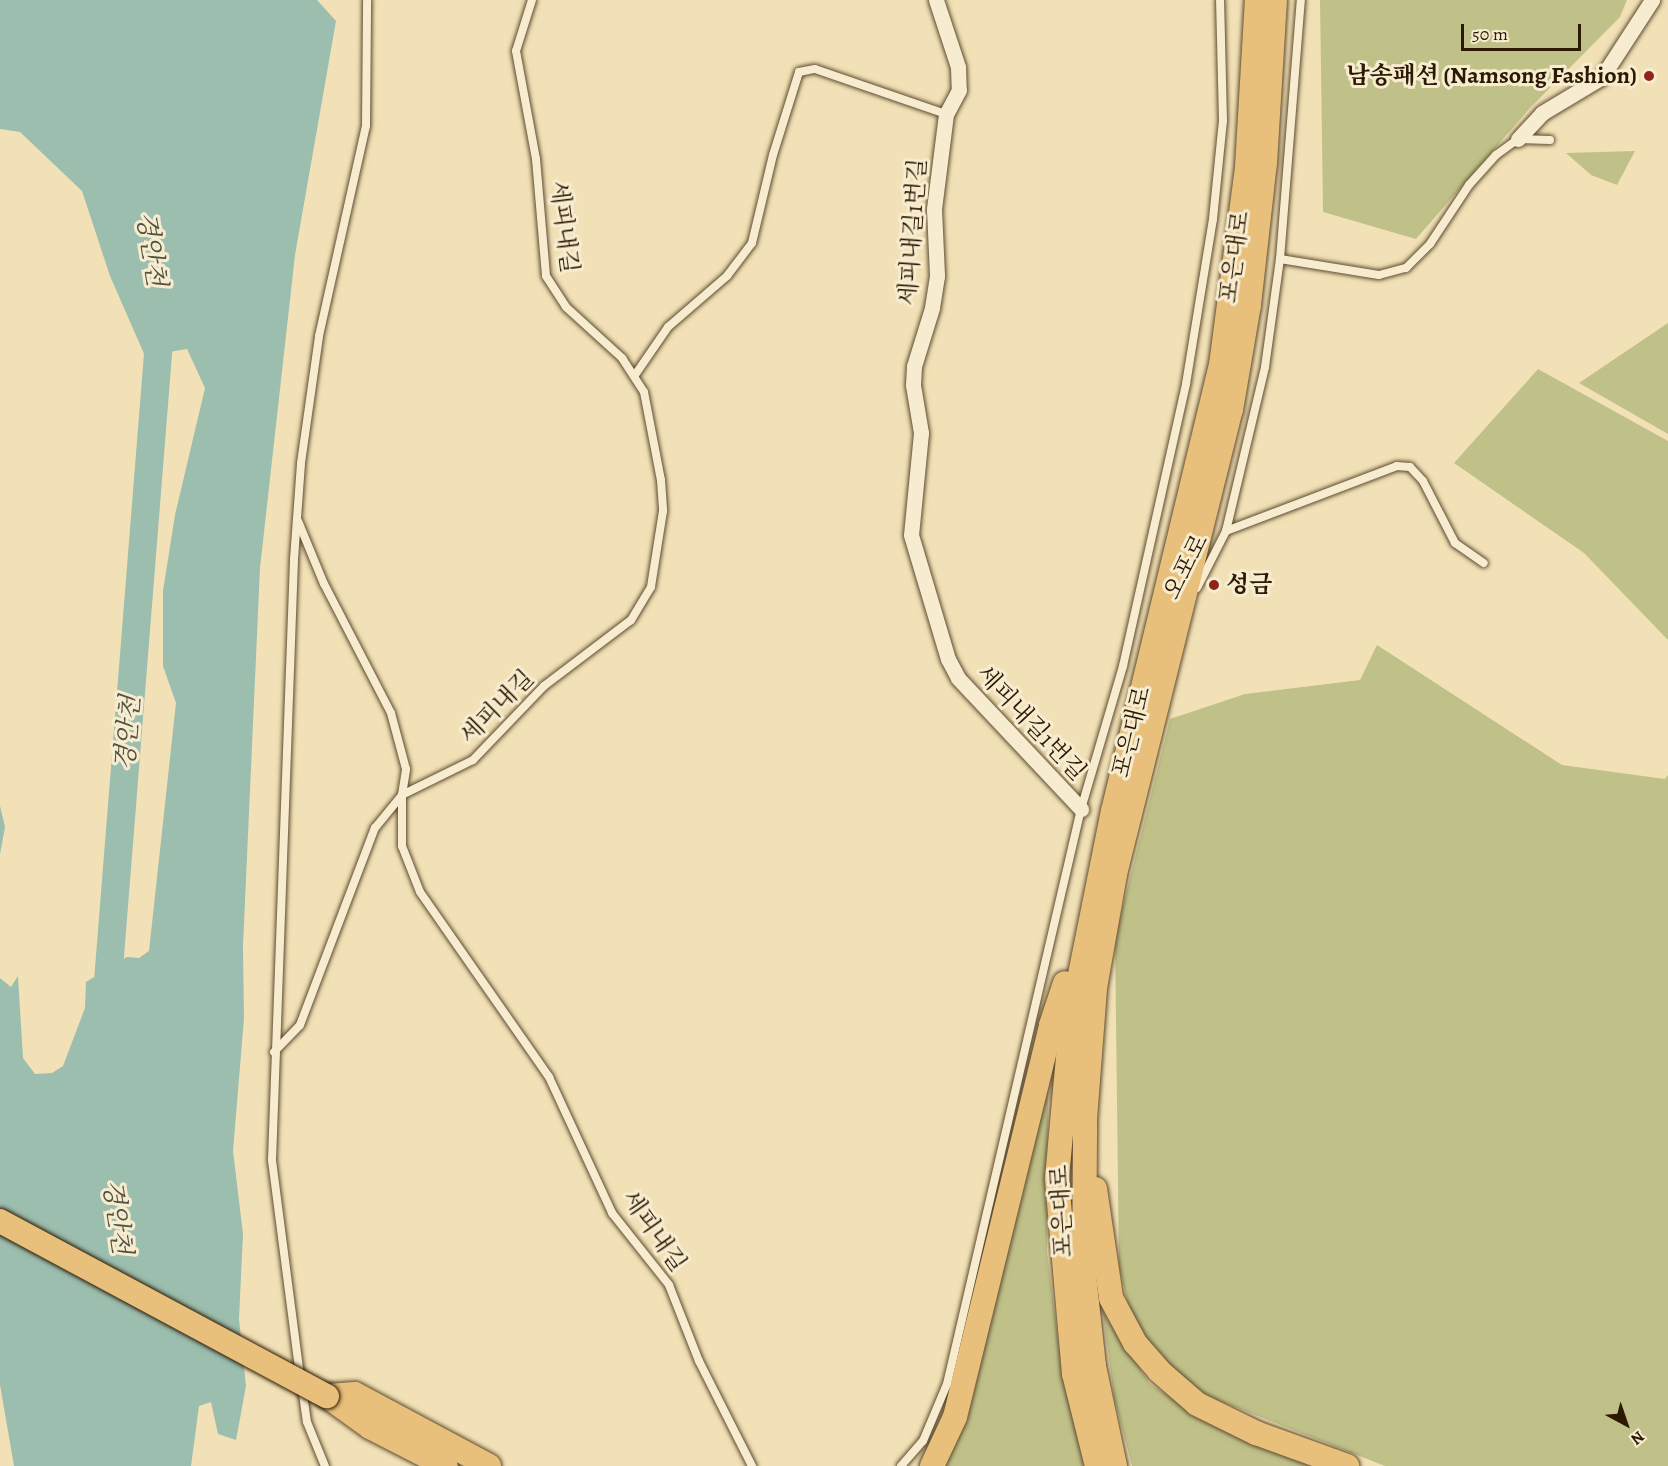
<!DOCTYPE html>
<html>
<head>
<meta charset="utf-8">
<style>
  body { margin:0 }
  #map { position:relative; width:1668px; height:1466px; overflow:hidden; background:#f2e1b6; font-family:Alegreya,"Noto Serif KR",serif }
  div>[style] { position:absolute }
  .green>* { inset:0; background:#c0c189 }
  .water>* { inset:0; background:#9bbeaf }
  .river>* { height:28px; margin:-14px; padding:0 14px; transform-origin:14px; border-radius:14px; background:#9bbeaf }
  .roads { filter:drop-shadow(0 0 2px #5d4b2f) drop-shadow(0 0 2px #5d4b2f) }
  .service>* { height:8px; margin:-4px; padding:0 4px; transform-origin:4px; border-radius:4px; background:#f7ecd0 }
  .minor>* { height:15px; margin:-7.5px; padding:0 7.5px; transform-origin:7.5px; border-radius:7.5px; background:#f7ecd0 }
  .trunk>* { height:24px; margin:-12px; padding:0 12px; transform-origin:12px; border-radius:12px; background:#e9c07b }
  .bridges { filter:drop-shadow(0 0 2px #2b1902) drop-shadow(0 0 2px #2b1902) }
  .trunk-bridge>* { height:24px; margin:-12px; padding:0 12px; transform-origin:12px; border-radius:12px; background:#e9c07b }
  .dots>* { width:16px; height:16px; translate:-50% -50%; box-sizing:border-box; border:3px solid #f7ecd0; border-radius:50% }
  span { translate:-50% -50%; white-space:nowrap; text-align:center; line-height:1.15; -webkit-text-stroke:6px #f7ecd0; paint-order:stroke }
  .poi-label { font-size:24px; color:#2b1902; font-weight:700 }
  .right { translate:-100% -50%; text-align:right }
  .left { translate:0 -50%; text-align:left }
  .street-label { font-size:24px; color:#2b1902 }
  .water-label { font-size:26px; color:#52533f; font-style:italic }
  .north { position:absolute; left:1596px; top:1394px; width:60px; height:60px; -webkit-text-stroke:4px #f7ecd0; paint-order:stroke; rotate:140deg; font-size:16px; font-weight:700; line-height:24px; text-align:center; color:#2b1902 }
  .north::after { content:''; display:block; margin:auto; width:21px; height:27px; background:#2b1902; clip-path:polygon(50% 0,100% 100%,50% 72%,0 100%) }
  .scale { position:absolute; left:1461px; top:24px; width:120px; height:27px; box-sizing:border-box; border:3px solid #2b1902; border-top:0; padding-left:8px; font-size:18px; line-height:21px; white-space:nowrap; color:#2b1902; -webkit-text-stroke:4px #f7ecd0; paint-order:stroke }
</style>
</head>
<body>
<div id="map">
  <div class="green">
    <i style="clip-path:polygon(1320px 0,1627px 0,1620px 17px,1529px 109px,1416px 239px,1323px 212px)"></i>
    <i style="clip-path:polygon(1635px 151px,1617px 185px,1591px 175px,1566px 153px)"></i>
    <i style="clip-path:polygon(1668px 323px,1668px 434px,1579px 383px)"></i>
    <i style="clip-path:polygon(1538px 369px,1668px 441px,1668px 640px,1584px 553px,1454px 463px)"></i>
    <i style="clip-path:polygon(1377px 645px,1562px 765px,1665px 779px,1668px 775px,1668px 1466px,1385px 1466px,1207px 1396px,1165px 1363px,1132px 1320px,1119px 1267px,1115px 938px,1170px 719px,1245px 694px,1360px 680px)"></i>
    <i style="clip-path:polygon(1048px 1084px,1047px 1251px,1060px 1355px,1084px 1466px,942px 1466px)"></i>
    <i style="clip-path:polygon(1103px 1312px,1150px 1384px,1215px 1426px,1315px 1466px,1132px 1466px,1114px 1397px)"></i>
  </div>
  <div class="water">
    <i style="clip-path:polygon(0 0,317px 0,336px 21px,295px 255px,260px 568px,243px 946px,244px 1018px,233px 1151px,243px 1234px,239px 1319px,246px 1386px,236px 1440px,218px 1434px,211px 1402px,199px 1406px,191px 1466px,14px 1466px,0 1385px,0 978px,11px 987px,18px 976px,23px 1058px,35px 1074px,52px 1073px,63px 1066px,85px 1008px,86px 982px,127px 957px,139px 958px,149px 951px,176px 703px,163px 666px,163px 591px,175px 515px,205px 388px,187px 349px,145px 356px,110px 276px,82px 191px,20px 132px,0 129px)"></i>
    <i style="clip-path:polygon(0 806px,5px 827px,0 854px)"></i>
  </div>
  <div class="river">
    <i style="left:106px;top:1006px;width:692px;rotate:-85.44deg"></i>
  </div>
  <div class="roads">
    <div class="service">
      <i style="left:532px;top:0;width:53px;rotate:107.4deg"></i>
      <i style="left:516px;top:51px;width:110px;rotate:79.5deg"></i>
      <i style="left:536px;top:159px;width:117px;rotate:85.1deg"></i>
      <i style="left:546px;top:276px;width:37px;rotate:57deg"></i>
      <i style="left:566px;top:307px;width:76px;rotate:42.3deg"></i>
      <i style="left:622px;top:358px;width:40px;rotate:57.1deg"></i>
      <i style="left:644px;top:392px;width:90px;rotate:79.1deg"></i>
      <i style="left:661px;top:480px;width:31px;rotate:86deg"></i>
      <i style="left:663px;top:511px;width:77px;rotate:99deg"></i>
      <i style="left:651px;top:587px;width:39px;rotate:121deg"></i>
      <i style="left:631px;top:620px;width:109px;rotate:142.8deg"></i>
      <i style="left:544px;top:686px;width:103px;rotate:133.8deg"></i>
      <i style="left:473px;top:760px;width:79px;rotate:153.8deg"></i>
      <i style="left:402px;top:795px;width:51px;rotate:90deg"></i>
      <i style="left:402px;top:846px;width:49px;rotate:68.6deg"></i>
      <i style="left:420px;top:892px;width:226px;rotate:55.1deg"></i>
      <i style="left:549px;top:1077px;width:150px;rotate:65.1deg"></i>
      <i style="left:612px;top:1213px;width:92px;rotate:51.6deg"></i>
      <i style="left:669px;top:1285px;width:82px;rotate:68.5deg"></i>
      <i style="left:699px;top:1361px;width:118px;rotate:63.2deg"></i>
      <i style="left:1280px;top:259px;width:100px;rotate:9.2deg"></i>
      <i style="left:1379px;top:275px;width:28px;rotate:-15deg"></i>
      <i style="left:1406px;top:268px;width:34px;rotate:-45deg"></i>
      <i style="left:1430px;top:244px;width:71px;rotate:-56.5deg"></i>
      <i style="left:1469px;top:185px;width:40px;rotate:-48deg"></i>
      <i style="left:1496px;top:155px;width:27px;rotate:-36deg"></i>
      <i style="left:1518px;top:139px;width:32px;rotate:2deg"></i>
      <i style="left:635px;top:375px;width:58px;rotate:-55.5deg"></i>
      <i style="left:668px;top:327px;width:78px;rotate:-40.8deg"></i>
      <i style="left:727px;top:276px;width:41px;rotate:-52.9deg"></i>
      <i style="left:752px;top:243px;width:90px;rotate:-76.6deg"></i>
      <i style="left:773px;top:155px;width:87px;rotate:-72.6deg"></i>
      <i style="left:799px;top:72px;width:16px;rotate:-11deg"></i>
      <i style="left:815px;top:69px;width:139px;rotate:19deg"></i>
      <i style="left:1226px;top:531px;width:183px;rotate:-20.8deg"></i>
      <i style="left:1397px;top:466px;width:13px;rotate:4deg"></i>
      <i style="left:1410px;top:467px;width:19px;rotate:47deg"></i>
      <i style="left:1423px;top:481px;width:70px;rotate:62.7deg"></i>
      <i style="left:1455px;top:543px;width:35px;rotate:35deg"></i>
      <i style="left:1197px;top:588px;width:64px;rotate:-63deg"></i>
      <i style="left:1226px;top:531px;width:169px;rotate:-76.6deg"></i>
      <i style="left:1265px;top:367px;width:109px;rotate:-82.1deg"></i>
      <i style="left:1280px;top:259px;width:260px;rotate:-85.4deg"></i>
      <i style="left:274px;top:1052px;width:37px;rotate:-46deg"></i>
      <i style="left:300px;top:1025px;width:211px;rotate:-69.2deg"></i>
      <i style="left:375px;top:828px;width:43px;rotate:-50.7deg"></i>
      <i style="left:402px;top:795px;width:26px;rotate:-81deg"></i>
      <i style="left:406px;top:769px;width:58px;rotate:-105deg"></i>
      <i style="left:391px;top:713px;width:145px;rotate:-117.4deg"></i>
      <i style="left:324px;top:584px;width:68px;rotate:-112.4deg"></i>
      <i style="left:300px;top:1376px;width:218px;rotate:-97.4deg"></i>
      <i style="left:272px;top:1160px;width:601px;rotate:-87.9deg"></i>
      <i style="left:294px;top:559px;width:96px;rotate:-85.8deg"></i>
      <i style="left:301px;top:463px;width:128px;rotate:-81.9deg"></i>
      <i style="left:319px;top:336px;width:215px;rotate:-77.4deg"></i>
      <i style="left:366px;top:126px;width:126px;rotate:-89.5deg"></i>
      <i style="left:302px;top:1387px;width:35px;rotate:82deg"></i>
      <i style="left:307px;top:1422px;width:48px;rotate:67.8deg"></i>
      <i style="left:901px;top:1466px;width:33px;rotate:-49deg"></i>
      <i style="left:923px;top:1441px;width:62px;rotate:-67.2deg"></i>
      <i style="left:947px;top:1384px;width:590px;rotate:-76.88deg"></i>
      <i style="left:1081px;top:809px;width:149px;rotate:-73.6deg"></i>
      <i style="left:1123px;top:666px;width:289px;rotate:-77.4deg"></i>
      <i style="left:1186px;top:384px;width:167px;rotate:-80.7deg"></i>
      <i style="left:1213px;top:219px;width:99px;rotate:-84.2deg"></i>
      <i style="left:1223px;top:121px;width:121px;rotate:-91.4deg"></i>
    </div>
    <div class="minor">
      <i style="left:936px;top:0;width:71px;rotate:71.8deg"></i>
      <i style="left:958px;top:67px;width:23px;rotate:88deg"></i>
      <i style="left:959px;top:90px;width:27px;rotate:118deg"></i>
      <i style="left:946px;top:114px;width:96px;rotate:97.2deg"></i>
      <i style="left:934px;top:209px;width:67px;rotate:87.4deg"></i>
      <i style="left:937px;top:276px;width:32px;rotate:99deg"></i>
      <i style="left:932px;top:308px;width:61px;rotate:107.2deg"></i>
      <i style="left:914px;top:366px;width:19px;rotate:93deg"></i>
      <i style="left:913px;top:385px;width:49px;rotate:80.5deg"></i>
      <i style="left:921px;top:433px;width:102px;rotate:95.6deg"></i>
      <i style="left:911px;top:535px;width:129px;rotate:73.4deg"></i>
      <i style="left:948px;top:659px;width:21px;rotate:62deg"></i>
      <i style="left:958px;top:678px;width:180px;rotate:46.8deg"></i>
      <i style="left:1518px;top:139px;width:35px;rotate:-47deg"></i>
      <i style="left:1542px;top:113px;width:70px;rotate:-31deg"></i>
      <i style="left:1602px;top:77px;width:92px;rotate:-57deg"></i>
    </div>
    <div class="trunk">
      <i style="left:1095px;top:1189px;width:110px;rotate:81.6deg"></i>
      <i style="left:1111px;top:1298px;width:51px;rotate:61.9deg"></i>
      <i style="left:1135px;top:1343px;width:37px;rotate:49deg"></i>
      <i style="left:1159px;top:1371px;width:50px;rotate:41deg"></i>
      <i style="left:1197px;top:1404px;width:66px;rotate:26.2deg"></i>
      <i style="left:1256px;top:1433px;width:97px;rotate:19.9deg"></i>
      <i style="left:327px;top:1396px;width:28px;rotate:-4deg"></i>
      <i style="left:355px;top:1394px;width:152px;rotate:28.2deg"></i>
      <i style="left:327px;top:1396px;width:53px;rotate:35.8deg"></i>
      <i style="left:370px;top:1427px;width:85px;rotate:27.2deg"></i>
      <i style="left:932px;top:1466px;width:54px;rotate:-64.9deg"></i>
      <i style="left:955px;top:1417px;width:404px;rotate:-76.2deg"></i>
      <i style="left:1051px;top:1025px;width:44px;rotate:-71.6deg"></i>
      <i style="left:1097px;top:1466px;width:95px;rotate:-104deg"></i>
      <i style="left:1074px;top:1374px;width:197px;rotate:-95deg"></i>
      <i style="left:1057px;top:1178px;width:165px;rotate:-84.8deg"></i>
      <i style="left:1072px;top:1014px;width:207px;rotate:-78.6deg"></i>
      <i style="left:1113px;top:811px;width:459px;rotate:-76.4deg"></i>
      <i style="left:1221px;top:365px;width:200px;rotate:-82.5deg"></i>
      <i style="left:1247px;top:167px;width:167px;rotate:-86.6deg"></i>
      <i style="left:1115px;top:1466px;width:102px;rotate:-101.9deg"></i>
      <i style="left:1094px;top:1366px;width:91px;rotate:-96.3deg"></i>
      <i style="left:1084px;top:1276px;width:157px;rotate:-89.6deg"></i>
      <i style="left:1085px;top:1119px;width:131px;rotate:-85.6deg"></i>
      <i style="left:1095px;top:988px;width:116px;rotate:-80deg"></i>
      <i style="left:1115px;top:874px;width:478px;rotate:-76deg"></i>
      <i style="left:1231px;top:410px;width:107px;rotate:-80.3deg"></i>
      <i style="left:1249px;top:305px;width:143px;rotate:-83.6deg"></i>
      <i style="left:1265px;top:163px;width:163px;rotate:-86.5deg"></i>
    </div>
  </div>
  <div class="bridges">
    <div class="trunk-bridge">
      <i style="left:0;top:1221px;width:371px;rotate:28.2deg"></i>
    </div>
  </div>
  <div class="dots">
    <i style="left:1649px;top:76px;background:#8f2418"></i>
    <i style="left:1214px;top:585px;background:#8f2418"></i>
  </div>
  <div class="poi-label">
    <span class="right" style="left:1637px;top:76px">남송패션 (Namsong Fashion)</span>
    <span class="left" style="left:1226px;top:585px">성금</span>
  </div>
  <div class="street-label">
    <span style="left:564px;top:227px;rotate:83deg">세피내길</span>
    <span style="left:913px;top:232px;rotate:-86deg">세피내길1번길</span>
    <span style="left:1235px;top:257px;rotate:-82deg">포은대로</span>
    <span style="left:1186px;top:567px;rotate:-63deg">오포로</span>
    <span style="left:497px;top:707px;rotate:-45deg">세피내길</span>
    <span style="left:1031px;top:723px;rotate:47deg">세피내길1번길</span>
    <span style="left:1132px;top:732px;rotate:-76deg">포은대로</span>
    <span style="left:1062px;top:1211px;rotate:-93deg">포은대로</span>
    <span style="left:654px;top:1231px;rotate:55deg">세피내길</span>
  </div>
  <div class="water-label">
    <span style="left:151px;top:249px;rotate:81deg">경안천</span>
    <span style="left:128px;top:733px;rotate:-85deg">경안천</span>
    <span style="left:117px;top:1217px;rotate:82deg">경안천</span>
  </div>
  <div class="north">N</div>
  <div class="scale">50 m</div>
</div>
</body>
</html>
